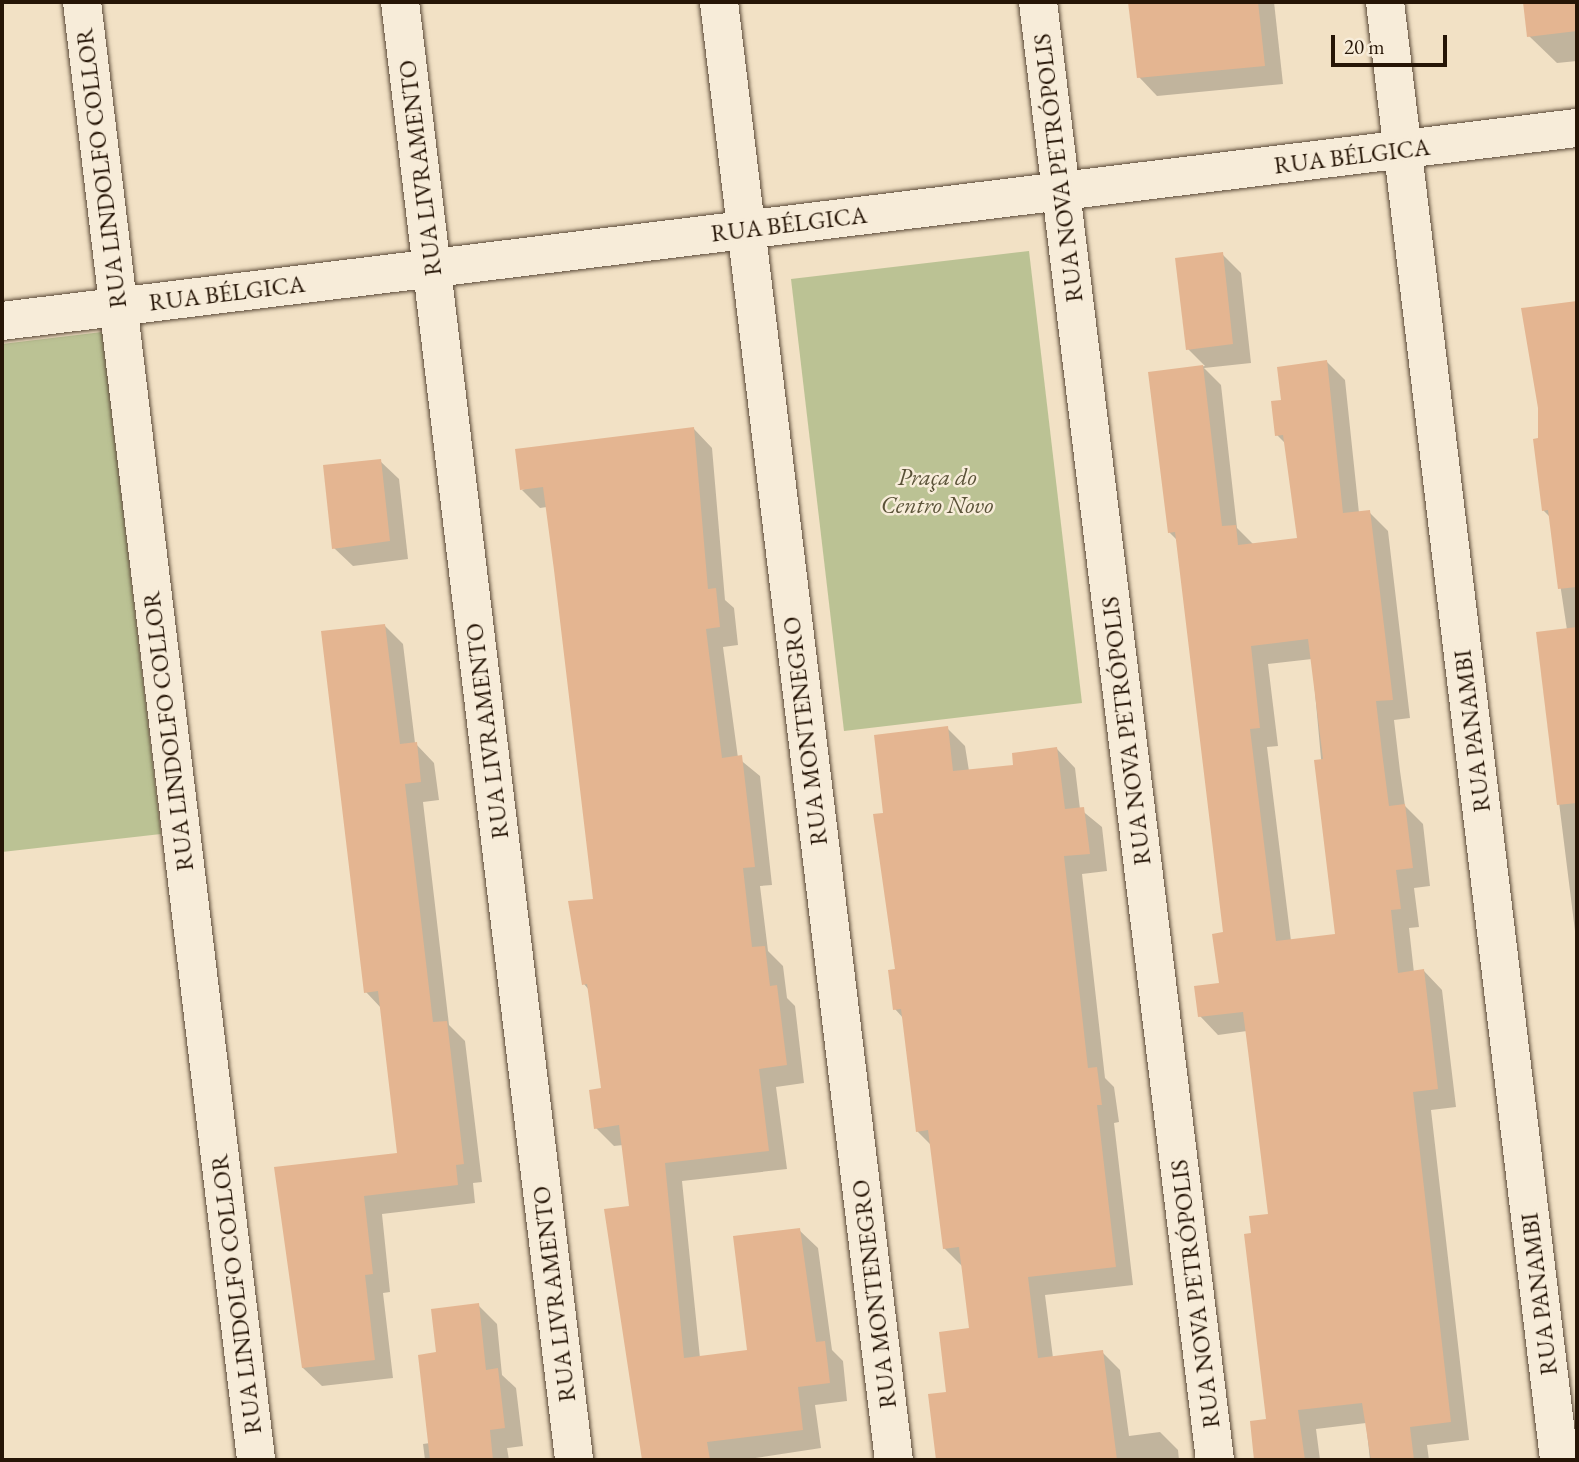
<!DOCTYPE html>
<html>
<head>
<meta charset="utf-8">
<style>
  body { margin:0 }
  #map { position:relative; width:1579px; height:1462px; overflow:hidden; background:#f2e1c5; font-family:"EB Garamond",serif }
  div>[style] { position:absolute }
  .green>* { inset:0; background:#bbc294 }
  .shadow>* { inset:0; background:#0003 }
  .building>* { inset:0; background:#e4b591 }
  .roads { filter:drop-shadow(0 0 2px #594836) drop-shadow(0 0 2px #594836) }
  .minor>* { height:38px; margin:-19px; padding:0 19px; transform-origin:19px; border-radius:19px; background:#f7ecd9 }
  span { translate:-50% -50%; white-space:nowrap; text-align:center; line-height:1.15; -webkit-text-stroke:5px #f7ecd9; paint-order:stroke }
  .street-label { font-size:24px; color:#261506 }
  .park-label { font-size:24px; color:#5a5238; font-style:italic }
  .frame { position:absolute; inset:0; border:4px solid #261506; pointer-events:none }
  .scale { position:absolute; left:1331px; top:35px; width:116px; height:32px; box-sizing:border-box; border:4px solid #261506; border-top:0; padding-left:9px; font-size:21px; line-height:24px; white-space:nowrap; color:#261506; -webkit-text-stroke:5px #f7ecd9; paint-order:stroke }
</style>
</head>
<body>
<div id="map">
  <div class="green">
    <i style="clip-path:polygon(1029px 251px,1082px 703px,844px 731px,791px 279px)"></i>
    <i style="clip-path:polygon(102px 332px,161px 834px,2px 852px,2px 344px)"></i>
  </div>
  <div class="shadow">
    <i style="clip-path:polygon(1130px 2px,1274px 2px,1283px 84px,1157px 96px,1139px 77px)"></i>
    <i style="clip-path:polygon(1525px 2px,1577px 2px,1577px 61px,1557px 63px,1529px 36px)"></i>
    <i style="clip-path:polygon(evenodd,1222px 254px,1241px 273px,1251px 363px,1204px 368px,1221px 385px,1237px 528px,1254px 545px,1299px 540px,1287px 445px,1277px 435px,1283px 401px,1327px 362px,1345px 380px,1359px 513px,1369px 512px,1388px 531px,1410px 718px,1394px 720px,1400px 771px,1405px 806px,1423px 824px,1430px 886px,1414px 888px,1419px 927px,1409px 928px,1414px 973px,1424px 971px,1442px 990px,1456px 1107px,1431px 1110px,1469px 1440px,1427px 1445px,1429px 1460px,1370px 1460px,1366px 1423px,1316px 1429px,1320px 1460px,1256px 1460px,1252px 1422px,1268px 1420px,1253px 1234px,1270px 1215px,1247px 1031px,1218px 1035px,1200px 1016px,1221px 985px,1225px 934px,1178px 541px,1169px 532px,1150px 373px,1205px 366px,1188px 349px,1222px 254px,1312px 659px,1337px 935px,1291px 941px,1267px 747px,1278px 746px,1268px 664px,1312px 659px)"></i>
    <i style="clip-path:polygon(1577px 303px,1577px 947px,1538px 634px,1567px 630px,1550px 517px,1543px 510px,1539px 408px,1523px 309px)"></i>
    <i style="clip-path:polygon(694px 429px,712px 448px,725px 600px,734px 608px,738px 645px,723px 647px,738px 758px,760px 776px,772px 885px,760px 886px,768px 951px,783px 966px,787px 998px,795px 1006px,804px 1083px,776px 1087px,787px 1169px,682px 1181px,700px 1358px,749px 1352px,799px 1230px,818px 1248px,832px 1350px,843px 1361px,847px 1401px,815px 1405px,821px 1448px,742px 1460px,643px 1460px,606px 1211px,631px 1208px,623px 1145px,614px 1146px,596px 1128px,603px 1090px,589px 990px,584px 984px,595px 900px,547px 507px,540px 508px,522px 490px)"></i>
    <i style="clip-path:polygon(380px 461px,399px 479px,408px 559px,353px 566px,334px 548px)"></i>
    <i style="clip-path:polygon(385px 626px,403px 644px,415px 743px,434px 763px,439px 800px,423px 802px,449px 1025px,465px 1041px,482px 1182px,473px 1183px,475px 1203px,382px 1214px,390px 1292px,383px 1293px,393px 1378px,322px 1386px,303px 1368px,276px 1169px,399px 1155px,382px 1009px,366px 992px)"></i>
    <i style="clip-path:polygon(947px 728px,965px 746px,969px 771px,1015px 766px,1057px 749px,1075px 768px,1080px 809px,1102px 827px,1107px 871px,1082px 874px,1105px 1078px,1114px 1087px,1119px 1122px,1114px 1123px,1133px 1285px,1045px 1295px,1053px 1358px,1102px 1352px,1120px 1370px,1129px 1436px,1160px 1432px,1178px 1450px,1179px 1460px,938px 1460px,930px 1396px,948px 1394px,971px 1329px,963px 1267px,944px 1248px,931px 1145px,917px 1131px,904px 1019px,895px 1009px,897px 970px,884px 814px)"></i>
    <i style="clip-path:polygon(478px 1305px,497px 1324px,502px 1375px,516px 1388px,523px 1446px,507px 1448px,509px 1460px,425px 1460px,423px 1444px,430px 1443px,438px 1354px)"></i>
  </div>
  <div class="building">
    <i style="clip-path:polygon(1128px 2px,1258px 2px,1265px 66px,1137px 78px)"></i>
    <i style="clip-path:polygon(1523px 2px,1577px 2px,1577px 31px,1527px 37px)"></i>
    <i style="clip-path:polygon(1223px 252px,1233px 344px,1186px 350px,1175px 258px)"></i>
    <i style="clip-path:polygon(1577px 301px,1577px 587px,1558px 589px,1548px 510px,1542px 511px,1533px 439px,1538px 438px,1538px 408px,1521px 308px)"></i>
    <i style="clip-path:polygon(evenodd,1327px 360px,1343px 513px,1370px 510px,1393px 700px,1376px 701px,1382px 752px,1389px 806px,1405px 804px,1413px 868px,1396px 870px,1401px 909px,1391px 910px,1398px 973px,1424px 969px,1438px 1089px,1413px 1092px,1451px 1422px,1410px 1427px,1414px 1460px,1371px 1460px,1362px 1403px,1298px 1410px,1305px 1460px,1254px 1460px,1250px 1421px,1266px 1419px,1244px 1234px,1251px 1233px,1249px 1216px,1268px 1214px,1248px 1051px,1243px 1012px,1198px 1017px,1194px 986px,1219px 983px,1212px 934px,1223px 932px,1175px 532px,1168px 533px,1148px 372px,1203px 365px,1222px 526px,1236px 525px,1238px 545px,1297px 538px,1283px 435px,1275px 436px,1271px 401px,1281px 400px,1277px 367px,1327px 360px,1308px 639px,1323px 759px,1314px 760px,1335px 934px,1276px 941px,1250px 729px,1260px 728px,1251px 646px,1308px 639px)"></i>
    <i style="clip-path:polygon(694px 427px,708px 589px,716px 588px,720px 627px,706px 629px,722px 758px,742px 755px,755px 867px,743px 868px,752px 947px,765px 946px,770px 986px,777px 985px,787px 1065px,759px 1069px,769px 1151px,665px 1163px,684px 1358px,747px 1350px,733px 1236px,800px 1228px,816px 1342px,825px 1341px,830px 1383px,798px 1387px,803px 1430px,707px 1442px,710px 1460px,642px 1460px,604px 1209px,629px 1206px,619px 1125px,594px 1129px,589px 1090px,601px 1088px,587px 984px,582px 985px,568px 901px,593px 899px,554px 570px,543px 487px,520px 490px,515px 449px)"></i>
    <i style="clip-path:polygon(381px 459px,390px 541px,332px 549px,323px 465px)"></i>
    <i style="clip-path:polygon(385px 624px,400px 744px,417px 742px,421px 782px,405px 784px,433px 1022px,447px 1021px,464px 1164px,456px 1165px,458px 1185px,364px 1196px,373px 1274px,365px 1275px,375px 1360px,302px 1368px,274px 1167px,397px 1153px,378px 991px,364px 993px,321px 631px)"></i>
    <i style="clip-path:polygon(1577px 627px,1577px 803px,1557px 805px,1536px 632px)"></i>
    <i style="clip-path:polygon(948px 726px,953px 771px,1013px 765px,1012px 753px,1057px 747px,1065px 809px,1084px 807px,1090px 854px,1064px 856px,1088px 1068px,1097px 1067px,1102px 1105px,1097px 1105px,1116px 1267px,1028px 1277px,1038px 1358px,1103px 1350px,1117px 1460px,936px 1460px,928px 1394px,946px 1392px,939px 1332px,969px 1328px,959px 1247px,943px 1249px,928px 1130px,916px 1132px,901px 1009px,893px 1010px,888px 970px,895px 969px,873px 814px,883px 813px,874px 735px)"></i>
    <i style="clip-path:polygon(479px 1303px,486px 1370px,498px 1368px,505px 1428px,490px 1430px,493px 1460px,430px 1460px,418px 1355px,436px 1352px,431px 1309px)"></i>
  </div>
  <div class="roads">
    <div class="minor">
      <i style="left:82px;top:2px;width:1468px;rotate:83.19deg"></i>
      <i style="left:400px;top:2px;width:1468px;rotate:83.19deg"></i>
      <i style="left:719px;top:2px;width:1468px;rotate:83.16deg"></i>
      <i style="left:1038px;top:2px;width:1469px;rotate:83.08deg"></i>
      <i style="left:1385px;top:2px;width:1468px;rotate:83.19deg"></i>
      <i style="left:2px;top:321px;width:1587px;rotate:-6.99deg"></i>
    </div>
  </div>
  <div class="street-label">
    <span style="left:1352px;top:156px;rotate:-7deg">RUA BÉLGICA</span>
    <span style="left:101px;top:168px;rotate:-97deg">RUA LINDOLFO COLLOR</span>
    <span style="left:420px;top:168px;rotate:-97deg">RUA LIVRAMENTO</span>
    <span style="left:1058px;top:168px;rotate:-97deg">RUA NOVA PETRÓPOLIS</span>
    <span style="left:789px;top:224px;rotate:-7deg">RUA BÉLGICA</span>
    <span style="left:227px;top:293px;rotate:-7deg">RUA BÉLGICA</span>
    <span style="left:168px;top:731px;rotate:-97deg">RUA LINDOLFO COLLOR</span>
    <span style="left:487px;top:731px;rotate:-97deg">RUA LIVRAMENTO</span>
    <span style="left:805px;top:731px;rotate:-97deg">RUA MONTENEGRO</span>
    <span style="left:1126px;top:731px;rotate:-97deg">RUA NOVA PETRÓPOLIS</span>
    <span style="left:1472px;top:731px;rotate:-97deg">RUA PANAMBI</span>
    <span style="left:236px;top:1294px;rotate:-97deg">RUA LINDOLFO COLLOR</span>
    <span style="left:554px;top:1294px;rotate:-97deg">RUA LIVRAMENTO</span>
    <span style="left:874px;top:1294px;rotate:-97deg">RUA MONTENEGRO</span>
    <span style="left:1195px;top:1294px;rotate:-97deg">RUA NOVA PETRÓPOLIS</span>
    <span style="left:1539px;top:1294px;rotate:-97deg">RUA PANAMBI</span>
  </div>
  <div class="park-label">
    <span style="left:937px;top:491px">Praça do<br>Centro Novo</span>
  </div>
  <div class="frame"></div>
  <div class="scale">20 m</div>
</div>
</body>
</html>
